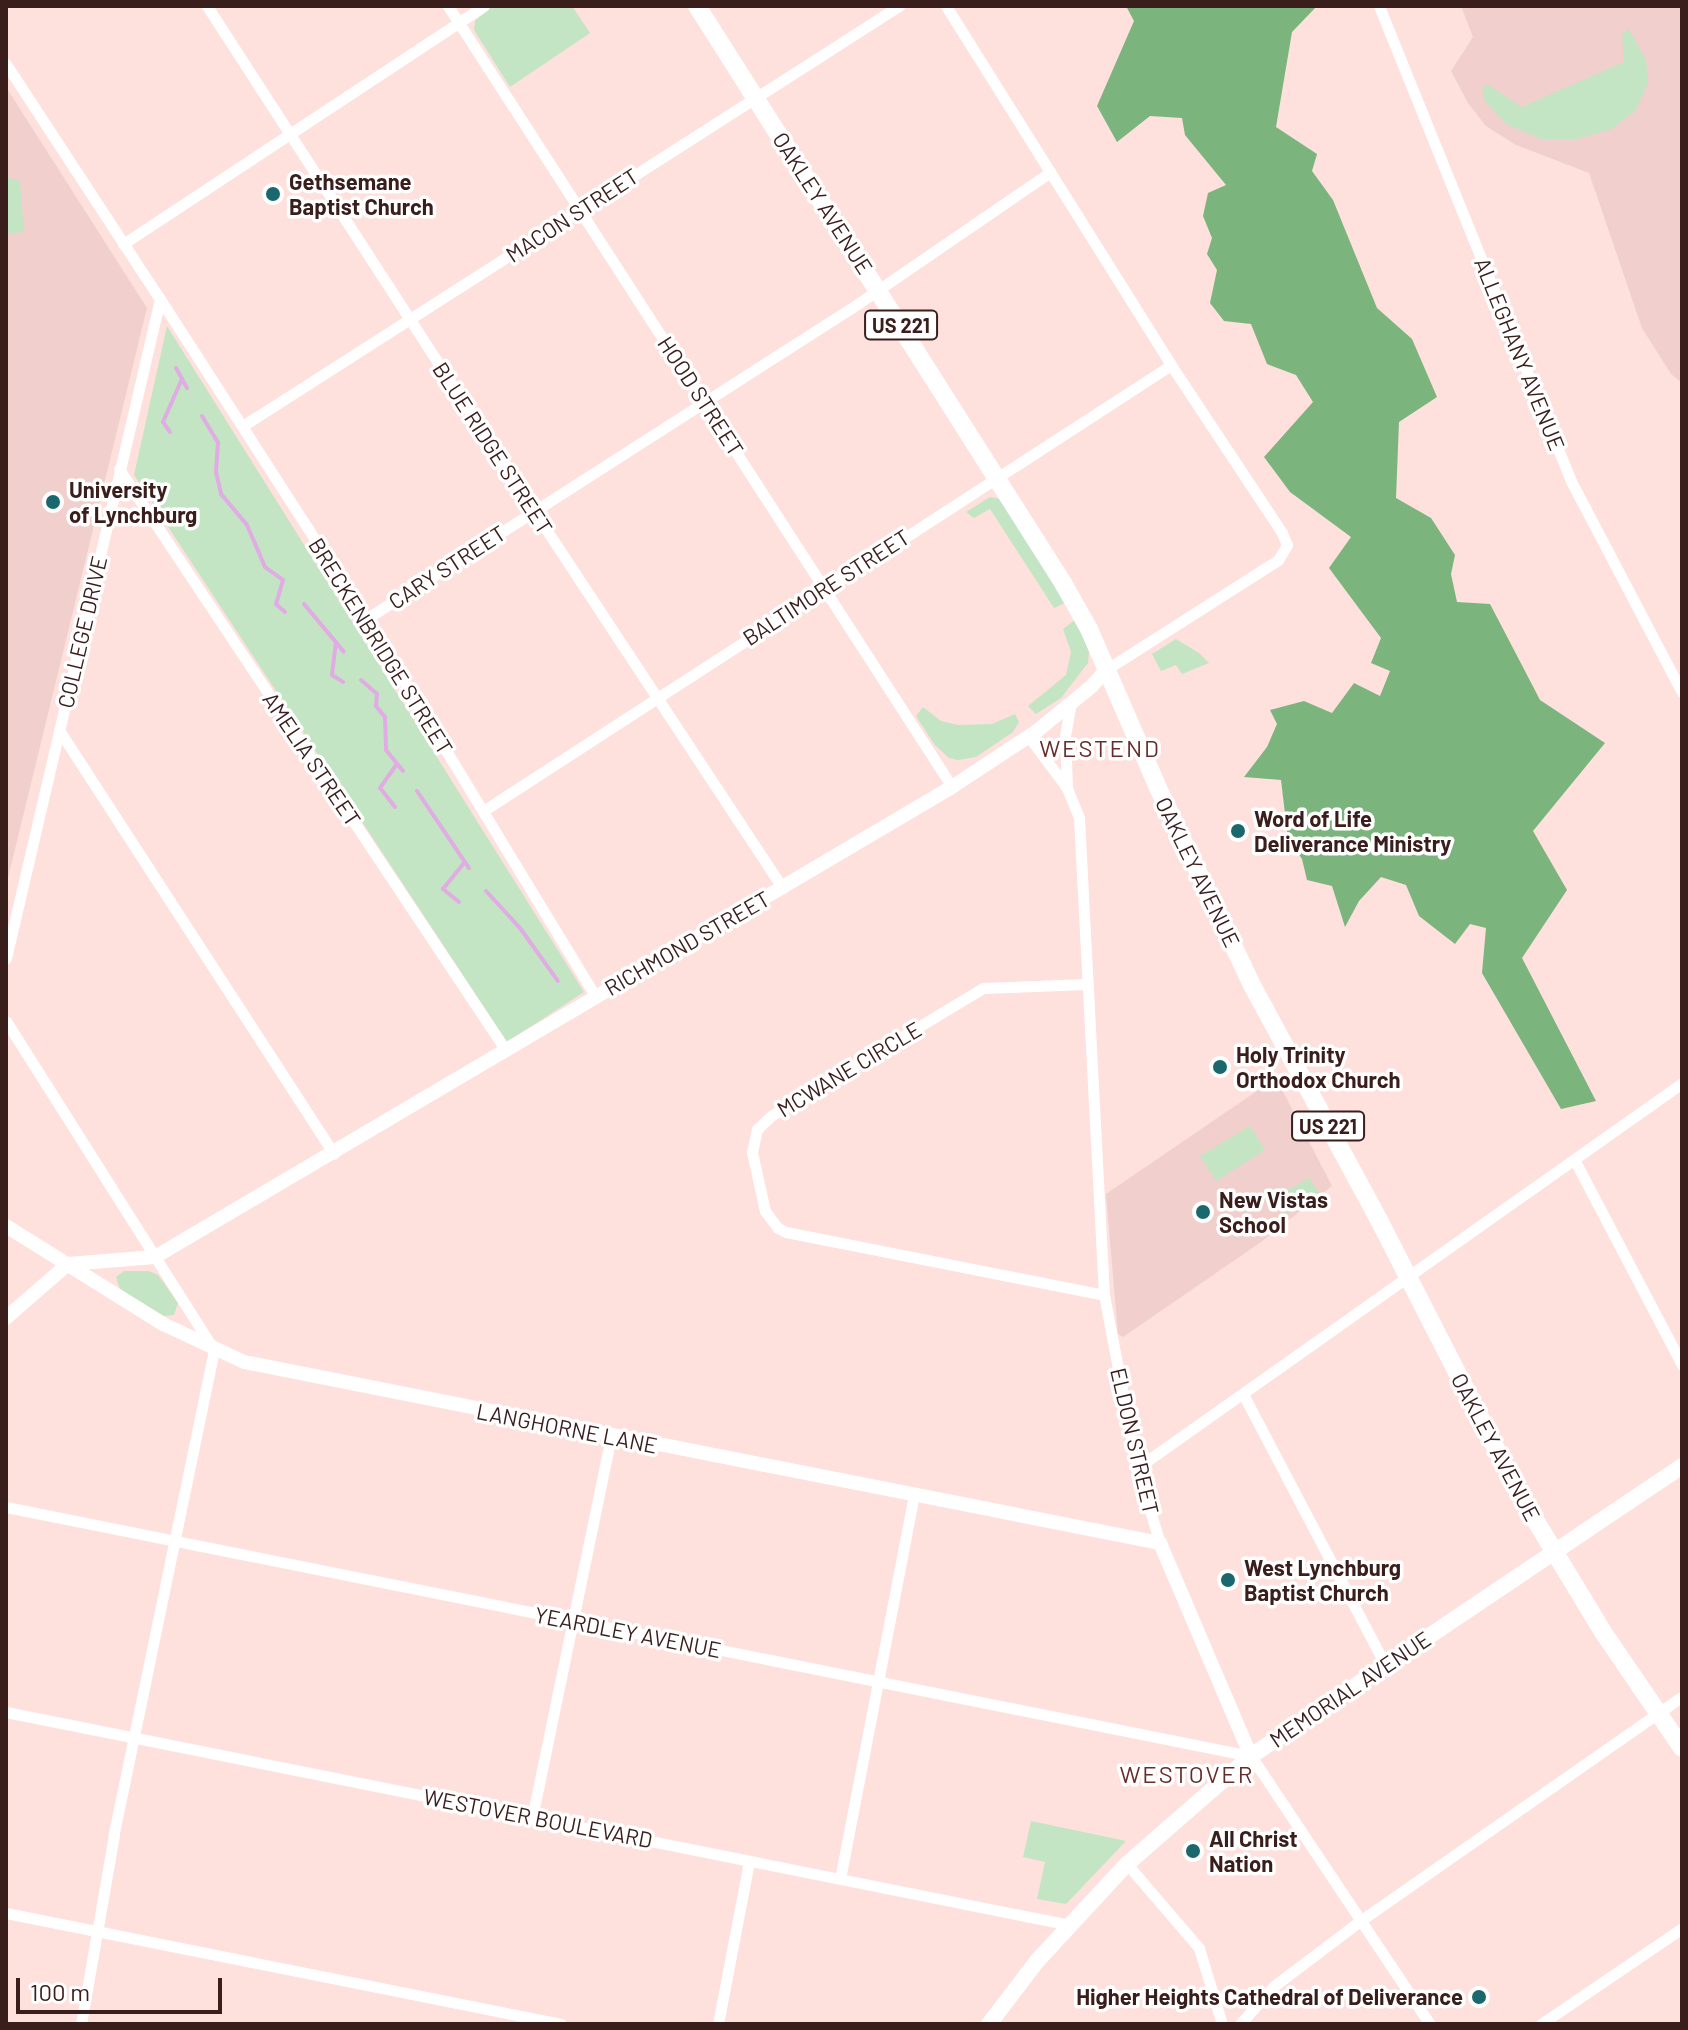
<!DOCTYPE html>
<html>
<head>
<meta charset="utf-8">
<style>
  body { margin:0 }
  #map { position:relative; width:1688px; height:2030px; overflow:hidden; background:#fee0dd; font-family:Barlow,sans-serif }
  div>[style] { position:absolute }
  .built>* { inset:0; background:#f0cfcc }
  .green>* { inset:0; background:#c3e5c3 }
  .forest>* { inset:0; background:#7cb47d }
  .stream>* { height:4px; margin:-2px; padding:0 2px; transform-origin:2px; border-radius:2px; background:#e1abe4 }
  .minor>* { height:11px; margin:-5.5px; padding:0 5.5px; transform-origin:5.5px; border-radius:5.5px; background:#fff }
  .tertiary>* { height:14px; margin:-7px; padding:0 7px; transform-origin:7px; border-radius:7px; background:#fff }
  .secondary>* { height:16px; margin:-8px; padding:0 8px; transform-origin:8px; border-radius:8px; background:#fff }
  .primary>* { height:18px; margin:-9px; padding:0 9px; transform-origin:9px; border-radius:9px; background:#fff }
  .dots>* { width:22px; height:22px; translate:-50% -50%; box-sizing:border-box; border:4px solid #fff; border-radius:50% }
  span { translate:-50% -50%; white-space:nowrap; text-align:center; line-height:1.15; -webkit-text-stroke:7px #fff; paint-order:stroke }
  .shield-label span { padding:2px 6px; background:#fff; border:2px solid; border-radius:6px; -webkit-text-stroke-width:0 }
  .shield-label { font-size:20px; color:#391e1c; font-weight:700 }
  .poi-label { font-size:22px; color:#391e1c; font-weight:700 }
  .left { translate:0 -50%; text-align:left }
  .right { translate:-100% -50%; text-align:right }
  .street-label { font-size:22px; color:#391e1c }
  .neighbourhood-label { font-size:24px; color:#662c29; letter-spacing:2px }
  .frame { position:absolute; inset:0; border:8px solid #391e1c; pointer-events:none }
  .scale { position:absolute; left:16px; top:1978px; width:206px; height:36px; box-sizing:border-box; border:4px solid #391e1c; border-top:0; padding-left:10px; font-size:24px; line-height:28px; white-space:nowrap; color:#391e1c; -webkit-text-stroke:6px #fff; paint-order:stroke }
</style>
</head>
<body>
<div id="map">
  <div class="built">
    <i style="clip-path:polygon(1461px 6px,1682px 6px,1682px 383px,1671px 374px,1642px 328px,1589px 173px,1516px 145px,1486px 126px,1468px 103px,1451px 71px,1473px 37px)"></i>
    <i style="clip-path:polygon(6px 87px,147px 308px,6px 886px)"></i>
    <i style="clip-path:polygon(1276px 1078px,1332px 1186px,1261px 1242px,1123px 1337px,1118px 1334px,1106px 1194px)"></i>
  </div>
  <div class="green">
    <i style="clip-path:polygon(492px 6px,572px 6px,590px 33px,510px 87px,474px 30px,475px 21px)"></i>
    <i style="clip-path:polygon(1629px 29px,1646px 60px,1648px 83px,1636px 110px,1612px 129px,1577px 139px,1541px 139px,1506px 124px,1485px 101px,1482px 87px,1488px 85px,1522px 107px,1624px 62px,1622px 34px)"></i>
    <i style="clip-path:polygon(6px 177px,20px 181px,24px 232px,6px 234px)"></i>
    <i style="clip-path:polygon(167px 326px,584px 992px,507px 1042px,134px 475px)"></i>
    <i style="clip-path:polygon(990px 497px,1001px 499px,1067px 602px,1054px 608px,990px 509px,974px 518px,966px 512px)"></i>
    <i style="clip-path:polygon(1075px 620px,1089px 650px,1088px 663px,1061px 698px,1036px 714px,1028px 706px,1066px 675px,1071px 652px,1063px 629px)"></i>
    <i style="clip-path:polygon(1176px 639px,1199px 653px,1209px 663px,1182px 674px,1176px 665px,1161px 671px,1152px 654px)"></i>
    <i style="clip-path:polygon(923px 707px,941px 721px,958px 725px,992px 724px,1015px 714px,1019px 722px,1013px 732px,976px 757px,958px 760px,949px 758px,934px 744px,916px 716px)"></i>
    <i style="clip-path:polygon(1250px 1126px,1265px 1150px,1216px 1181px,1200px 1156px)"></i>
    <i style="clip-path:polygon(1309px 1178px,1319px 1193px,1287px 1214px,1276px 1197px)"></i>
    <i style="clip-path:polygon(124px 1271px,149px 1271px,158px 1275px,178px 1303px,174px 1315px,164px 1316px,120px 1289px,116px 1277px)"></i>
    <i style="clip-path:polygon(1031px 1821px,1126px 1841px,1066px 1904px,1037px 1899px,1045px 1862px,1023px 1857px)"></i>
  </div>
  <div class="forest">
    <i style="clip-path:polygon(1126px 6px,1317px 6px,1292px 32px,1276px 127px,1317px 154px,1312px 171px,1333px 200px,1377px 308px,1412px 339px,1437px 397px,1399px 422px,1396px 498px,1431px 518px,1455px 555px,1451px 574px,1457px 602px,1490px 604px,1540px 700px,1605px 743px,1533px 831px,1567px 890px,1522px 958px,1596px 1101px,1561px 1109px,1482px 973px,1486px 928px,1470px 924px,1455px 944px,1419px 916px,1406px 885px,1381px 877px,1359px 901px,1345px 927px,1332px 886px,1307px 880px,1302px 859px,1288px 839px,1281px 780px,1244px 777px,1267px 747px,1277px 724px,1270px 710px,1304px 701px,1332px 713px,1354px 683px,1380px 696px,1390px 671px,1371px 663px,1381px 638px,1329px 568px,1351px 537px,1290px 492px,1264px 457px,1313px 402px,1296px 375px,1267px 364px,1251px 324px,1224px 321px,1210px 303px,1217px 270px,1207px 254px,1212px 238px,1203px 216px,1208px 193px,1226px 185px,1185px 135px,1182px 118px,1150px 116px,1117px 142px,1097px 106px,1134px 21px)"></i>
  </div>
  <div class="stream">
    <i style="left:176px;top:368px;width:23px;rotate:61deg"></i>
    <i style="left:202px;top:416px;width:31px;rotate:59deg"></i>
    <i style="left:218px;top:443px;width:29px;rotate:94deg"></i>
    <i style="left:216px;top:472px;width:23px;rotate:77deg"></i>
    <i style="left:221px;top:494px;width:40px;rotate:50deg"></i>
    <i style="left:247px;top:525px;width:46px;rotate:66.8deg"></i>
    <i style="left:265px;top:567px;width:22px;rotate:36deg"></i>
    <i style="left:283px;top:580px;width:25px;rotate:106deg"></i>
    <i style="left:276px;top:604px;width:12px;rotate:42deg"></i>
    <i style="left:170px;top:432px;width:12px;rotate:-125deg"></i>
    <i style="left:163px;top:422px;width:47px;rotate:-66.2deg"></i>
    <i style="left:304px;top:604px;width:62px;rotate:50.2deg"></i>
    <i style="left:336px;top:642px;width:33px;rotate:97deg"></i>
    <i style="left:332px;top:675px;width:13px;rotate:32deg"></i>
    <i style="left:361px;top:680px;width:21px;rotate:41deg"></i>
    <i style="left:377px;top:694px;width:12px;rotate:95deg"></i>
    <i style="left:376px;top:706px;width:14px;rotate:51deg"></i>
    <i style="left:385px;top:717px;width:33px;rotate:88deg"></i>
    <i style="left:386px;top:750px;width:27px;rotate:51deg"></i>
    <i style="left:417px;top:791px;width:93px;rotate:56deg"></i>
    <i style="left:395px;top:807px;width:24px;rotate:-128deg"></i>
    <i style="left:380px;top:788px;width:29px;rotate:-55deg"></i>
    <i style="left:486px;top:891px;width:50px;rotate:47.4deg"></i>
    <i style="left:520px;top:928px;width:65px;rotate:54.4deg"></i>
    <i style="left:459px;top:902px;width:21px;rotate:-141deg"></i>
    <i style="left:443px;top:889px;width:33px;rotate:-51deg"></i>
  </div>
  <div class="minor">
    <i style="left:207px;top:6px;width:602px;rotate:57.08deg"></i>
    <i style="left:534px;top:511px;width:452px;rotate:56.6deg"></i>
    <i style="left:448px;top:6px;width:930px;rotate:57.16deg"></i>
    <i style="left:946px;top:6px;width:424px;rotate:57.9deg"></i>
    <i style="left:1171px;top:365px;width:201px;rotate:56.5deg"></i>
    <i style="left:1282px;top:533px;width:13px;rotate:67deg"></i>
    <i style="left:1287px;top:545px;width:17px;rotate:121deg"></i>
    <i style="left:1278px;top:560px;width:203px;rotate:147.5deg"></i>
    <i style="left:1379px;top:6px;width:512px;rotate:67.99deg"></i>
    <i style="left:1571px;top:481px;width:238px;rotate:62.3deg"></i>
    <i style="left:6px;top:64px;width:281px;rotate:56.8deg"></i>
    <i style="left:160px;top:299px;width:677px;rotate:103.15deg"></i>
    <i style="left:123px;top:244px;width:432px;rotate:-33.4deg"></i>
    <i style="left:160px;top:299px;width:381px;rotate:57.2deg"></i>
    <i style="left:366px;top:619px;width:442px;rotate:58.7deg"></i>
    <i style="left:244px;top:425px;width:778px;rotate:-32.61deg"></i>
    <i style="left:119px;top:469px;width:697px;rotate:56.36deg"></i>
    <i style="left:366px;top:619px;width:586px;rotate:-32.66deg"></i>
    <i style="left:859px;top:303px;width:232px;rotate:-34.4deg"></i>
    <i style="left:59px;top:730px;width:505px;rotate:57.03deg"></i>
    <i style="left:1029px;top:737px;width:64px;rotate:53.3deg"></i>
    <i style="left:1067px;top:788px;width:32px;rotate:68deg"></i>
    <i style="left:1079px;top:818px;width:478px;rotate:87deg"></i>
    <i style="left:1104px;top:1295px;width:176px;rotate:79.2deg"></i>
    <i style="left:1137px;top:1468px;width:78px;rotate:73deg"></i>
    <i style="left:1067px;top:787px;width:51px;rotate:-92.2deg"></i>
    <i style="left:1065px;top:736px;width:34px;rotate:-80deg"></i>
    <i style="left:483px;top:811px;width:820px;rotate:-32.95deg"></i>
    <i style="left:1086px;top:984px;width:103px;rotate:177.8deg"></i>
    <i style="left:983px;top:988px;width:248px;rotate:148.9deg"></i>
    <i style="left:771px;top:1116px;width:19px;rotate:137deg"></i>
    <i style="left:757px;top:1129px;width:24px;rotate:102deg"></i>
    <i style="left:752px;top:1152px;width:60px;rotate:77.6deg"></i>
    <i style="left:765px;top:1211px;width:21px;rotate:53deg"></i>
    <i style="left:778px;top:1228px;width:9px;rotate:27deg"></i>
    <i style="left:786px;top:1232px;width:324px;rotate:11.2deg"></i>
    <i style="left:6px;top:1021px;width:389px;rotate:57.7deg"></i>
    <i style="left:214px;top:1350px;width:495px;rotate:101.7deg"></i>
    <i style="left:114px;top:1835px;width:192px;rotate:99.9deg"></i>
    <i style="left:1575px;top:1161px;width:230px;rotate:62.3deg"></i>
    <i style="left:1243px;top:1394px;width:305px;rotate:62.3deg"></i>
    <i style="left:1137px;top:1468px;width:667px;rotate:-35.24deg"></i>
    <i style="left:6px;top:1507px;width:1270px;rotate:11.31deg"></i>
    <i style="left:1251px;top:1756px;width:322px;rotate:56.3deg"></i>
    <i style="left:6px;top:1712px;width:1085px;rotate:11.32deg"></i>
    <i style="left:532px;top:1818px;width:389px;rotate:-78.3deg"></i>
    <i style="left:1127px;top:1864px;width:111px;rotate:49.4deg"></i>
    <i style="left:1199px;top:1948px;width:79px;rotate:73.2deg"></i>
    <i style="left:840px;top:1879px;width:390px;rotate:-79.1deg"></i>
    <i style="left:6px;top:1913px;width:566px;rotate:11.31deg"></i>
    <i style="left:718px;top:2024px;width:166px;rotate:-79.2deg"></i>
    <i style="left:1240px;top:2024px;width:51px;rotate:-48.2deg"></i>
    <i style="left:1274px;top:1986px;width:108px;rotate:-37.1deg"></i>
    <i style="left:1360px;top:1921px;width:393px;rotate:-34.9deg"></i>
    <i style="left:1541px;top:2024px;width:171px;rotate:-34.2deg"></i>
  </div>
  <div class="tertiary">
    <i style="left:6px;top:1226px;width:185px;rotate:32deg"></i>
    <i style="left:163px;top:1324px;width:89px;rotate:25.1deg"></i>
    <i style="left:244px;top:1362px;width:934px;rotate:11.18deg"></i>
    <i style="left:1160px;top:1543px;width:232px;rotate:66.9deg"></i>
    <i style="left:68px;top:1264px;width:87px;rotate:-4.6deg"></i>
    <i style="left:155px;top:1257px;width:925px;rotate:-30.53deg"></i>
    <i style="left:952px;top:787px;width:102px;rotate:-33.4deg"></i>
    <i style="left:1037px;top:731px;width:71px;rotate:-39.3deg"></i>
    <i style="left:1092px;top:686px;width:23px;rotate:-49deg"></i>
    <i style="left:6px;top:1318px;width:82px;rotate:-41.1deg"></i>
  </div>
  <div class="secondary">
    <i style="left:989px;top:2024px;width:81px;rotate:-52.6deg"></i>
    <i style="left:1038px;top:1960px;width:131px;rotate:-47.2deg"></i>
    <i style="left:1127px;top:1864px;width:164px;rotate:-41.1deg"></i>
    <i style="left:1251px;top:1756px;width:519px;rotate:-33.93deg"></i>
  </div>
  <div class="primary">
    <i style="left:697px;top:6px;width:683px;rotate:57.61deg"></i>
    <i style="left:1063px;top:583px;width:53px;rotate:60.5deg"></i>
    <i style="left:1089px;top:629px;width:173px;rotate:66.5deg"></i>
    <i style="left:1158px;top:788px;width:221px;rotate:64.5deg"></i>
    <i style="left:1253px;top:987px;width:267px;rotate:61.6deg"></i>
    <i style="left:1380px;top:1222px;width:301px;rotate:62.9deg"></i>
    <i style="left:1517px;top:1490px;width:166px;rotate:58.8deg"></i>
    <i style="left:1603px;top:1632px;width:140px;rotate:55.7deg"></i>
  </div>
  <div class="dots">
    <i style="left:273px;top:194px;background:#1a676e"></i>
    <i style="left:53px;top:502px;background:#1a676e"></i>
    <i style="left:1238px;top:831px;background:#1a676e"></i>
    <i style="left:1220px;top:1067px;background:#1a676e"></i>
    <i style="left:1203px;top:1212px;background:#1a676e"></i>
    <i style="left:1228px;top:1580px;background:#1a676e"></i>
    <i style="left:1193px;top:1851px;background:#1a676e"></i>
    <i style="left:1479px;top:1997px;background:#1a676e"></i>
  </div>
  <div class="shield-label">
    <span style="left:901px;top:325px">US 221</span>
    <span style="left:1328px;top:1126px">US 221</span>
  </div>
  <div class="poi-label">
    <span class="left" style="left:289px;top:194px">Gethsemane<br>Baptist Church</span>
    <span class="left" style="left:69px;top:502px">University<br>of Lynchburg</span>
    <span class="left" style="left:1254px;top:831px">Word of Life<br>Deliverance Ministry</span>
    <span class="left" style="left:1236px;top:1067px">Holy Trinity<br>Orthodox Church</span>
    <span class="left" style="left:1219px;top:1212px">New Vistas<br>School</span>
    <span class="left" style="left:1244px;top:1580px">West Lynchburg<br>Baptist Church</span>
    <span class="left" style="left:1209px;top:1851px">All Christ<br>Nation</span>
    <span class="right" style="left:1463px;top:1997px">Higher Heights Cathedral of Deliverance</span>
  </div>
  <div class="street-label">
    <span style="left:823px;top:203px;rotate:57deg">OAKLEY AVENUE</span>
    <span style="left:572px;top:215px;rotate:-33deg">MACON STREET</span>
    <span style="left:1520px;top:354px;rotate:68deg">ALLEGHANY AVENUE</span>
    <span style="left:701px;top:396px;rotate:57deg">HOOD STREET</span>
    <span style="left:493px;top:448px;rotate:57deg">BLUE RIDGE STREET</span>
    <span style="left:447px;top:567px;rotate:-33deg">CARY STREET</span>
    <span style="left:826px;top:587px;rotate:-33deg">BALTIMORE STREET</span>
    <span style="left:82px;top:632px;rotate:-77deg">COLLEGE DRIVE</span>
    <span style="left:381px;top:646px;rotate:58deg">BRECKENBRIDGE STREET</span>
    <span style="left:312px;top:759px;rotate:56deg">AMELIA STREET</span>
    <span style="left:1198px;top:872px;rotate:64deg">OAKLEY AVENUE</span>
    <span style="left:687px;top:943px;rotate:-30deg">RICHMOND STREET</span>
    <span style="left:849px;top:1069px;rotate:-31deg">MCWANE CIRCLE</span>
    <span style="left:567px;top:1428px;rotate:11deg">LANGHORNE LANE</span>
    <span style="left:1135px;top:1441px;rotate:77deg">ELDON STREET</span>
    <span style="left:1496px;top:1447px;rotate:62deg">OAKLEY AVENUE</span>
    <span style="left:628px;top:1632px;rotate:11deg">YEARDLEY AVENUE</span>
    <span style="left:1350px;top:1689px;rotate:-34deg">MEMORIAL AVENUE</span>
    <span style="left:538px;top:1818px;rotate:11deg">WESTOVER BOULEVARD</span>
  </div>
  <div class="neighbourhood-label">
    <span style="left:1100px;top:748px">WESTEND</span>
    <span style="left:1187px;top:1774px">WESTOVER</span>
  </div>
  <div class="frame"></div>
  <div class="scale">100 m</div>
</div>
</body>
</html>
